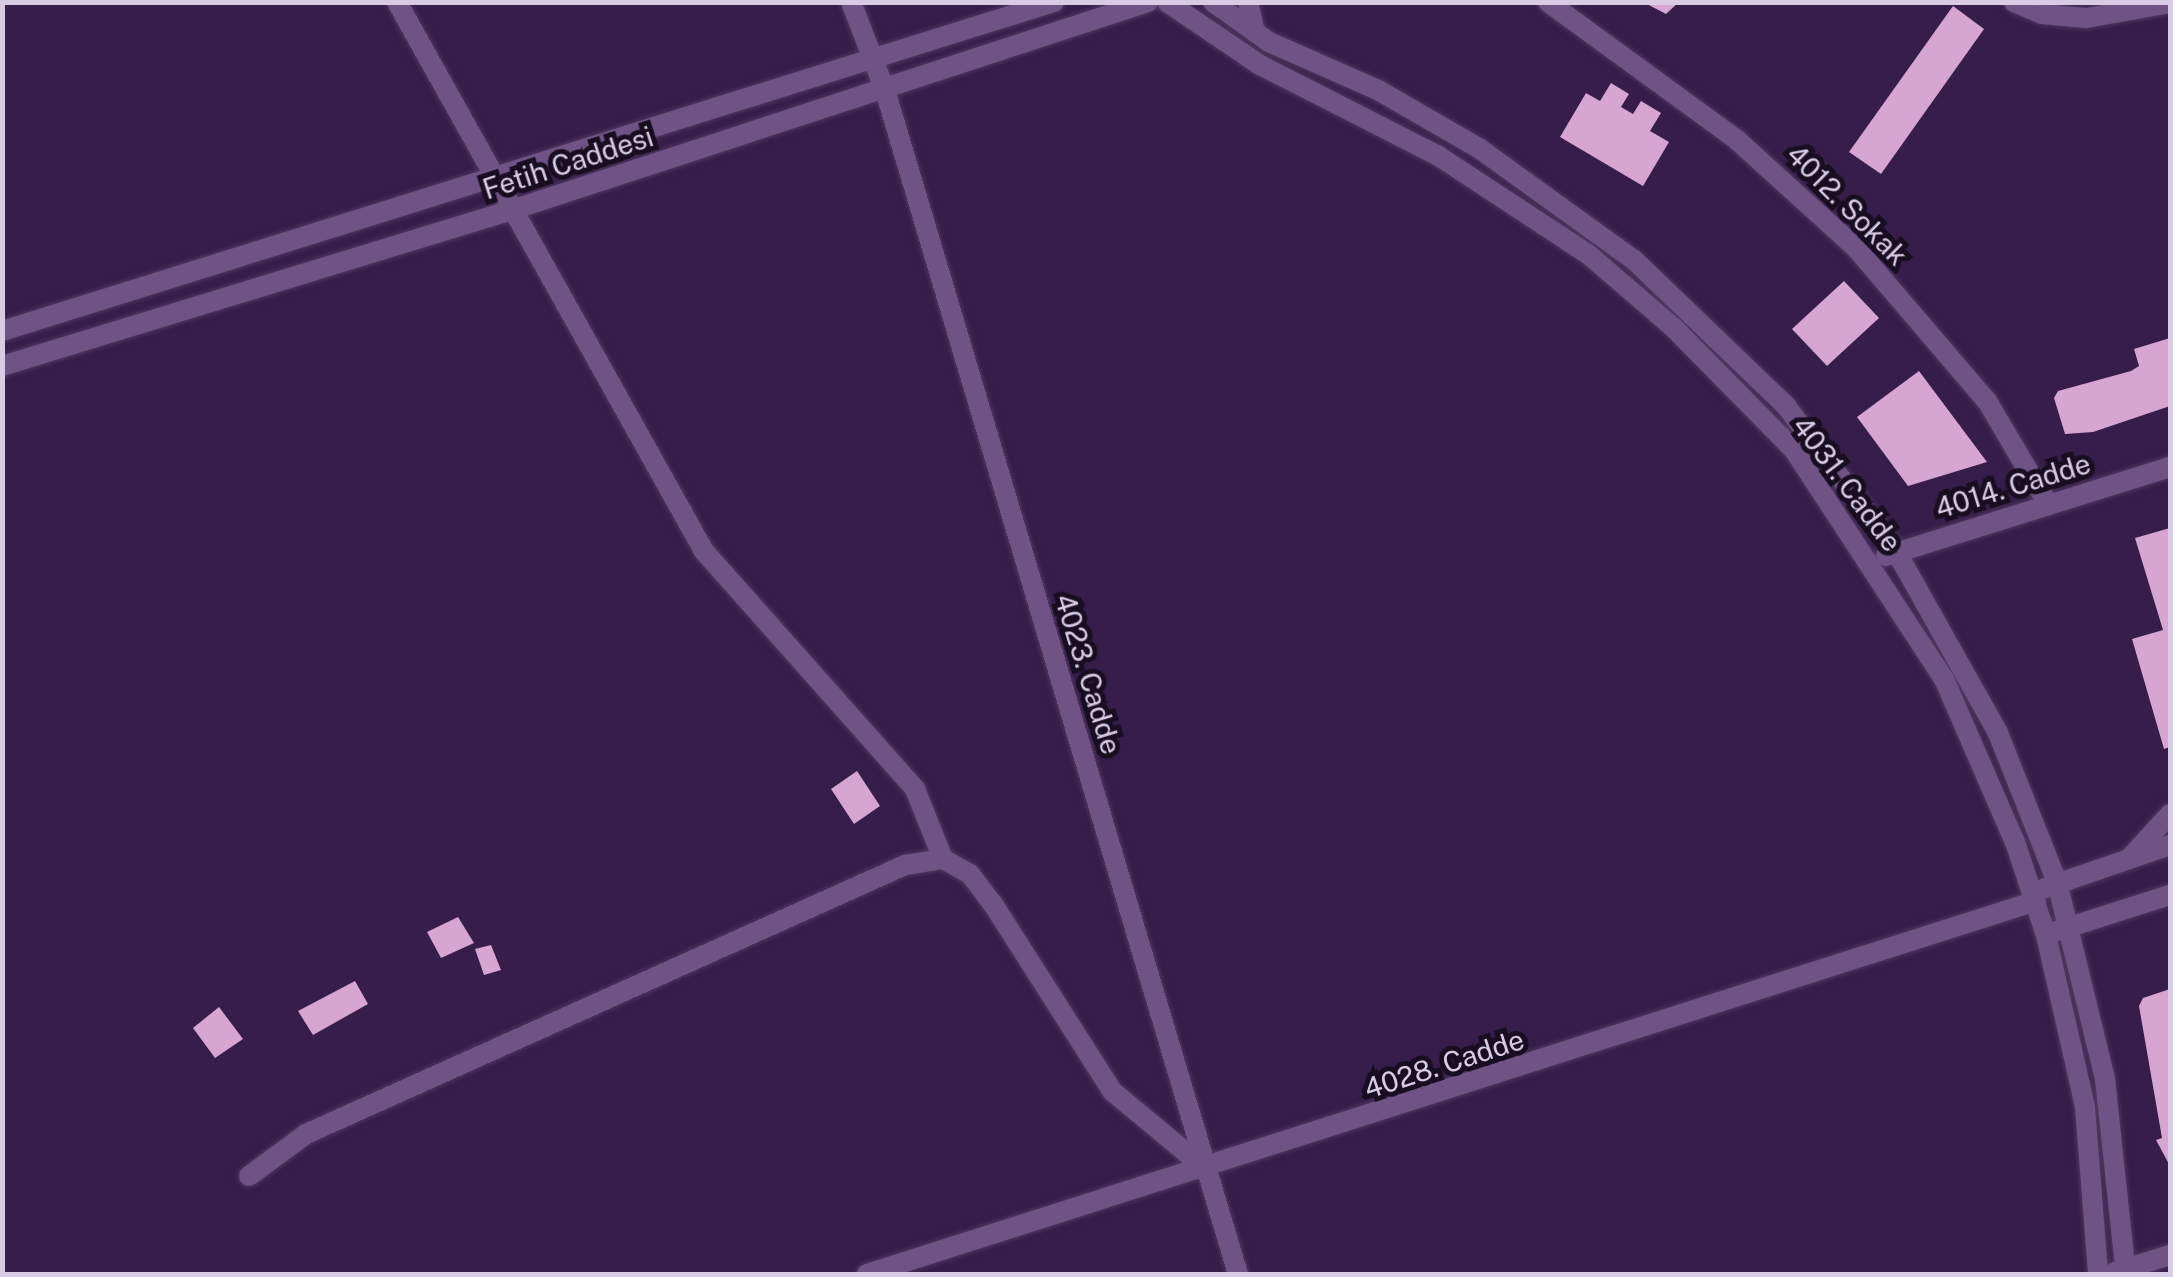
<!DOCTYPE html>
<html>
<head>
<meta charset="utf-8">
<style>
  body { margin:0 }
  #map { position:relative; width:2173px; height:1277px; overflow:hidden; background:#371d4a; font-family:"Public Sans",sans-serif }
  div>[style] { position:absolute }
  .building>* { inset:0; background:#d6a5d2 }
  .roads { filter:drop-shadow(0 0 2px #4f385f) drop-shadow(0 0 2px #4f385f) }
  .minor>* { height:20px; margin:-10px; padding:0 10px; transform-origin:10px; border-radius:10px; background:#6e5384 }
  span { translate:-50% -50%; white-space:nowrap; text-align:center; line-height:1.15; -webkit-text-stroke:10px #190e21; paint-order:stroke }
  .street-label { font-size:28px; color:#d9cbe6 }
  .frame { position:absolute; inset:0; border:5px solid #d9cbe6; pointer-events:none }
</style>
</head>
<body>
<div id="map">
  <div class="building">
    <i style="clip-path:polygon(1643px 2px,1679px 2px,1666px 14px)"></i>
    <i style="clip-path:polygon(1953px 6px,1984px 29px,1881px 174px,1849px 152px)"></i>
    <i style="clip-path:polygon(1611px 83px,1629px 94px,1621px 107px,1633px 114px,1641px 101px,1661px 113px,1650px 131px,1669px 142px,1643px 186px,1560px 137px,1586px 93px,1600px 101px)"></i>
    <i style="clip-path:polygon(1844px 281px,1879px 318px,1827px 366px,1792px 329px)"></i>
    <i style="clip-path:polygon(2170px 338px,2170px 406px,2093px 432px,2065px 434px,2054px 398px,2058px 391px,2131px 371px,2139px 366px,2134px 349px)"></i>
    <i style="clip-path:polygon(1919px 371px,1987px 462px,1908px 486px,1857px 417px)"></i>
    <i style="clip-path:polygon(2170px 528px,2170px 747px,2164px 749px,2132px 639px,2163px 630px,2135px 538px)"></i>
    <i style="clip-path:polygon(857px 771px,880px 806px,854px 824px,831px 789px)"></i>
    <i style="clip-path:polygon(458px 917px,474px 943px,441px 958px,427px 932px)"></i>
    <i style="clip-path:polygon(491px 945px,501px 970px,484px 975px,475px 949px)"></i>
    <i style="clip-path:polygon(355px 981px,368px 1004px,313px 1035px,298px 1011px)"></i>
    <i style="clip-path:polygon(2170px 989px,2170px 1166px,2156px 1140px,2162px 1138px,2139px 1006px,2143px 998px)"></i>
    <i style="clip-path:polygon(219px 1007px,243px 1039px,215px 1058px,193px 1028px)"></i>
  </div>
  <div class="roads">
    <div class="minor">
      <i style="left:397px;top:2px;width:629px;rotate:60.79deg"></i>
      <i style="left:704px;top:551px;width:318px;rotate:48.4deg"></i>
      <i style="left:915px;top:789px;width:75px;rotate:68.2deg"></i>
      <i style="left:851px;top:2px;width:94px;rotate:68.9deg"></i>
      <i style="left:885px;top:90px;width:1236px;rotate:73.4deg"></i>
      <i style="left:1167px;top:2px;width:112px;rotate:34.1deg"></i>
      <i style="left:1260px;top:65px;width:199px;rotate:27deg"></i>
      <i style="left:1437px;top:155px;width:181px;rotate:33.3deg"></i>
      <i style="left:1588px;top:254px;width:113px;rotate:40.7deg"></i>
      <i style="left:1674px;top:328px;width:171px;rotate:45.5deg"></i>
      <i style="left:1794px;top:450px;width:274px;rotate:56.8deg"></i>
      <i style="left:1944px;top:679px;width:178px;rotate:66.5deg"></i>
      <i style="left:2015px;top:842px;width:98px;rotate:71.6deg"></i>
      <i style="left:2046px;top:935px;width:176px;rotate:77.2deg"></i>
      <i style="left:2085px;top:1107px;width:168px;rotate:85.5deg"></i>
      <i style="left:1213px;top:2px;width:69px;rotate:35.5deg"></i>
      <i style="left:1269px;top:42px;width:119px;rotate:23.8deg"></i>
      <i style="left:1378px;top:90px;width:118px;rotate:30deg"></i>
      <i style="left:1480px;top:149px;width:190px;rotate:35.8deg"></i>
      <i style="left:1634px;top:260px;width:211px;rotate:43.8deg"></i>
      <i style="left:1786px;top:406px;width:182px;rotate:52.8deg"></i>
      <i style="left:1896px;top:551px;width:209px;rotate:60.7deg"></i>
      <i style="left:1998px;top:733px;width:160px;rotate:68.4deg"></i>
      <i style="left:2057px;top:882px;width:203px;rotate:76.3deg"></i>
      <i style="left:2105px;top:1079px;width:196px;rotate:83.9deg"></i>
      <i style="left:1248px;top:2px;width:31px;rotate:77deg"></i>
      <i style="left:1548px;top:2px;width:234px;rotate:36.1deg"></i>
      <i style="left:1737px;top:140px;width:162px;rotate:42.2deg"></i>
      <i style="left:1857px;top:249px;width:200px;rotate:49.5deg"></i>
      <i style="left:1987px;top:401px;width:120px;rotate:59.4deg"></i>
      <i style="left:2014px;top:2px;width:30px;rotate:23deg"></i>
      <i style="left:2042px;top:14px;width:44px;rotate:5.2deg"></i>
      <i style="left:2086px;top:18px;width:85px;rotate:-10.1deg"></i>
      <i style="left:2px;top:331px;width:1102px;rotate:-17.37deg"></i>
      <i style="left:2px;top:366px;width:533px;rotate:-17.01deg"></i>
      <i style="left:512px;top:210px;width:669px;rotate:-18.11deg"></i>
      <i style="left:1886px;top:556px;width:298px;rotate:-17.4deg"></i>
      <i style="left:2129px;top:859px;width:61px;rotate:-47.7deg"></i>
      <i style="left:2045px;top:888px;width:132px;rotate:-19deg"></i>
      <i style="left:2057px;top:931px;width:119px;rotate:-17.7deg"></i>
      <i style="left:249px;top:1176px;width:71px;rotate:-36.4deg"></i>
      <i style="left:306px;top:1134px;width:657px;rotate:-24.18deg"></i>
      <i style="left:905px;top:865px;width:38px;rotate:-9deg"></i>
      <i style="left:943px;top:859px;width:31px;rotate:29deg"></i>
      <i style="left:970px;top:874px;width:38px;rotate:53deg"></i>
      <i style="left:993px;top:904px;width:222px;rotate:57.5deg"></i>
      <i style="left:1112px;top:1091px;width:124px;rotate:39.7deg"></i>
      <i style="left:2115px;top:1272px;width:58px;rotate:-17.2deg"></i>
      <i style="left:867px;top:1274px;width:1227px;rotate:-17.7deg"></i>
    </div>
  </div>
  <div class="street-label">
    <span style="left:568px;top:163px;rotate:-18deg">Fetih Caddesi</span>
    <span style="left:1847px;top:205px;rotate:45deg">4012. Sokak</span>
    <span style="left:1847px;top:484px;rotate:53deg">4031. Cadde</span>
    <span style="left:2013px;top:486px;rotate:-17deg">4014. Cadde</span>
    <span style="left:1088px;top:674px;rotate:73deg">4023. Cadde</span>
    <span style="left:1444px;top:1064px;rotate:-18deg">4028. Cadde</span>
  </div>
  <div class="frame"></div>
</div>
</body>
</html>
